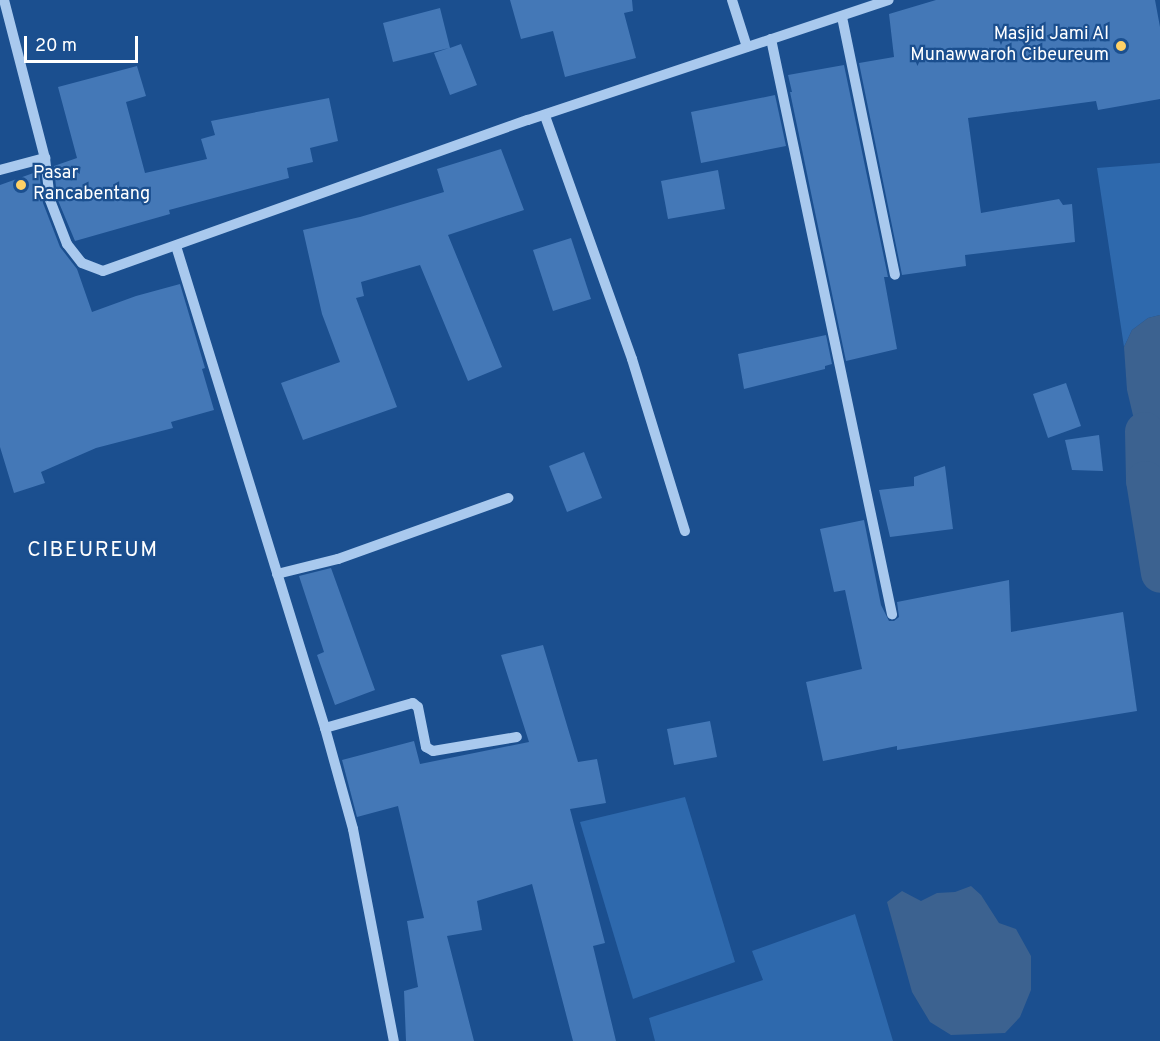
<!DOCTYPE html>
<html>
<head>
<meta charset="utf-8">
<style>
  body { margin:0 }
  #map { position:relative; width:1160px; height:1041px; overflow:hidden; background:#1b4f8f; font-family:Overpass,sans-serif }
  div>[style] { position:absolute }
  .green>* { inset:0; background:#2e69ad }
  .water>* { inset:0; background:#3c6290 }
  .canal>* { height:39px; margin:-19.5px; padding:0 19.5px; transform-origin:19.5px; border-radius:19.5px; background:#3c6290 }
  .building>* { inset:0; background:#4478b7 }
  .minor>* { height:10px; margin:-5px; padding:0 5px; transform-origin:5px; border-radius:5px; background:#a9c9ee }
  .dots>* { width:16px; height:16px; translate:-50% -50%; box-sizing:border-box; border:3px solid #1b4f8f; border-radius:50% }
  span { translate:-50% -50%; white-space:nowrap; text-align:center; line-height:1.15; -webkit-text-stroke:4.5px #1b4f8f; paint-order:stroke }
  .poi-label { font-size:18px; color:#fff }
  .right { translate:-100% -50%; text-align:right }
  .left { translate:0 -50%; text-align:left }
  .quarter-label { font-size:21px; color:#fff; letter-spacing:1.5px }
  .scale { position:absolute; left:24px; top:36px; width:114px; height:27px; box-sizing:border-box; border:3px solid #fff; border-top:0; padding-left:8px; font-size:18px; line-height:21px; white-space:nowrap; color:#fff; -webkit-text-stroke:4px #1b4f8f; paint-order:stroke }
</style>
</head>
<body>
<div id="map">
  <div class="green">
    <i style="clip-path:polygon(1160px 163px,1160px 315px,1148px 318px,1132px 330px,1124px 347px,1097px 168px)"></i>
    <i style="clip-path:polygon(1144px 431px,1152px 435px,1160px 432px,1160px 509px)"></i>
    <i style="clip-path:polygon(685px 797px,735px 962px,633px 999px,580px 822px)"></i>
    <i style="clip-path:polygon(855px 914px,893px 1041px,655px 1041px,649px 1018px,763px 980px,752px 951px)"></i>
  </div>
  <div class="water">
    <i style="clip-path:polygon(1160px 315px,1160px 432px,1152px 435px,1136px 428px,1127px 390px,1124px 347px,1132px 330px,1148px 318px)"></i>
    <i style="clip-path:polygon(971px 886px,981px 895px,999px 923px,1016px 929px,1031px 956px,1031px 990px,1020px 1017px,1005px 1033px,951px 1035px,930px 1022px,912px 992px,887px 902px,902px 891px,921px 901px,937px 893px,955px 892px)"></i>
  </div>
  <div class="canal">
    <i style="left:1144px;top:431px;width:49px;rotate:88.8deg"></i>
    <i style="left:1145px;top:480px;width:94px;rotate:80.8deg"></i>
  </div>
  <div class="building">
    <i style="clip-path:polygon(510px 0,632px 0,633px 11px,624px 13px,636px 58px,565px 77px,553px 31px,521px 39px)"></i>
    <i style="clip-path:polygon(936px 0,1155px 0,1160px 27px,1160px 99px,1098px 110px,1096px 101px,968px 118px,981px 213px,1059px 199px,1063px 205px,1072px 204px,1075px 242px,965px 255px,966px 266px,902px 275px,859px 63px,894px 57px,889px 14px)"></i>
    <i style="clip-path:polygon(440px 8px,450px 48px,461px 44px,477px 85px,450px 95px,434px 53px,449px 48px,393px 62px,383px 23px)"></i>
    <i style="clip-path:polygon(844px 65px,888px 277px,884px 277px,897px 349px,846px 361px,790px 92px,792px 92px,788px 75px)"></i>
    <i style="clip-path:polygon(137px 66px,146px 96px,126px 102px,145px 173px,207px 159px,201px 139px,215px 135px,211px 121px,329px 98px,338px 141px,310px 148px,313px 162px,287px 168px,289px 178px,169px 210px,170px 214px,75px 241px,57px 198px,54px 166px,77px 158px,58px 87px)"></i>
    <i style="clip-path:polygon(775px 95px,786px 146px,701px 163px,691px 112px)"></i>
    <i style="clip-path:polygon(501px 149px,524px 210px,448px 235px,502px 367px,468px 381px,420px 265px,361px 282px,364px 296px,356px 298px,397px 407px,303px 440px,281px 383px,340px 362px,322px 314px,303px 230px,360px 217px,444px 192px,437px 169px)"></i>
    <i style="clip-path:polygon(718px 170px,725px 209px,668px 219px,661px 181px)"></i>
    <i style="clip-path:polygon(39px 171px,43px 203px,60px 247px,77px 269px,92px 312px,136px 296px,180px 284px,205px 368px,202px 369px,214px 410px,171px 422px,173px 428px,96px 448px,41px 472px,45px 483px,14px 493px,0 447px,0 185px)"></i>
    <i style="clip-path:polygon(571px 238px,591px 299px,553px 311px,533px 250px)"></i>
    <i style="clip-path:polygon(826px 335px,832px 364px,825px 366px,825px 369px,744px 389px,738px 354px)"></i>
    <i style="clip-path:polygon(1066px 383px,1081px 426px,1048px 438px,1033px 394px)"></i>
    <i style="clip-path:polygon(1099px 435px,1103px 471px,1072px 470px,1065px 440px)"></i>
    <i style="clip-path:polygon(584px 452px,602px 498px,567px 512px,549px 466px)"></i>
    <i style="clip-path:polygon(945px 466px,953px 529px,890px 537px,879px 490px,914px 486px,914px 477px)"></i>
    <i style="clip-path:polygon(864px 520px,881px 605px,889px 621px,894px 621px,899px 617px,897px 602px,1009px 580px,1011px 632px,1123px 612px,1137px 711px,897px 750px,897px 746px,823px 761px,806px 682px,862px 669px,845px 590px,834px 592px,820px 529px)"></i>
    <i style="clip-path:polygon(331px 568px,375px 690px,335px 705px,317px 655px,324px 652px,299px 576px)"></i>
    <i style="clip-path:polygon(543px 645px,578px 762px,597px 759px,606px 803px,570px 809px,605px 943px,593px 946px,616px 1041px,573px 1041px,532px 884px,477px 901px,482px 930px,447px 936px,474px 1041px,406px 1041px,404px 991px,418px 987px,407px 921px,424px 918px,398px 806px,357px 817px,342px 760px,414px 741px,420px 764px,529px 742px,501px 655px)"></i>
    <i style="clip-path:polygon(710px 721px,717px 757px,674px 765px,667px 729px)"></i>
  </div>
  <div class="minor">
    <i style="left:4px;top:0;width:163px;rotate:75.5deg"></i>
    <i style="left:45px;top:158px;width:42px;rotate:83.2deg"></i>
    <i style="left:50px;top:200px;width:47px;rotate:68.9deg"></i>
    <i style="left:67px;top:244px;width:24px;rotate:52deg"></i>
    <i style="left:82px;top:263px;width:22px;rotate:21deg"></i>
    <i style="left:103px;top:271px;width:451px;rotate:-19.6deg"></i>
    <i style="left:528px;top:120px;width:380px;rotate:-18.4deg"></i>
    <i style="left:732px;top:0;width:49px;rotate:72.3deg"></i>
    <i style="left:842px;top:17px;width:263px;rotate:78.4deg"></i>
    <i style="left:771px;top:39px;width:588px;rotate:78.12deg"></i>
    <i style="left:545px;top:116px;width:258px;rotate:70.3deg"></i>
    <i style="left:632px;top:359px;width:180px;rotate:72.9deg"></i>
    <i style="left:0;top:170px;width:47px;rotate:-14.9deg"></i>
    <i style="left:176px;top:246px;width:505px;rotate:72.82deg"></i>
    <i style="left:325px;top:728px;width:105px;rotate:74.5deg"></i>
    <i style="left:353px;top:829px;width:216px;rotate:79.1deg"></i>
    <i style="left:277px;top:574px;width:63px;rotate:-13.8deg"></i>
    <i style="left:338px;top:559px;width:181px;rotate:-19.7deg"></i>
    <i style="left:325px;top:728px;width:91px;rotate:-15.9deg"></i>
    <i style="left:413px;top:703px;width:6px;rotate:39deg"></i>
    <i style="left:418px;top:707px;width:41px;rotate:78.7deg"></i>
    <i style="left:426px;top:747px;width:8px;rotate:30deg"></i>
    <i style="left:433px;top:751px;width:85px;rotate:-9.5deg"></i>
  </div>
  <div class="dots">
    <i style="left:1121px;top:46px;background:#ffd166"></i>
    <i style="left:21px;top:185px;background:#ffd166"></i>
  </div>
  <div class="poi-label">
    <span class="right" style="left:1109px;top:46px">Masjid Jami Al<br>Munawwaroh Cibeureum</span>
    <span class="left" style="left:33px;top:185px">Pasar<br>Rancabentang</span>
  </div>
  <div class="quarter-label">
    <span style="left:93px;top:551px">CIBEUREUM</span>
  </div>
  <div class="scale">20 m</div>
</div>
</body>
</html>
